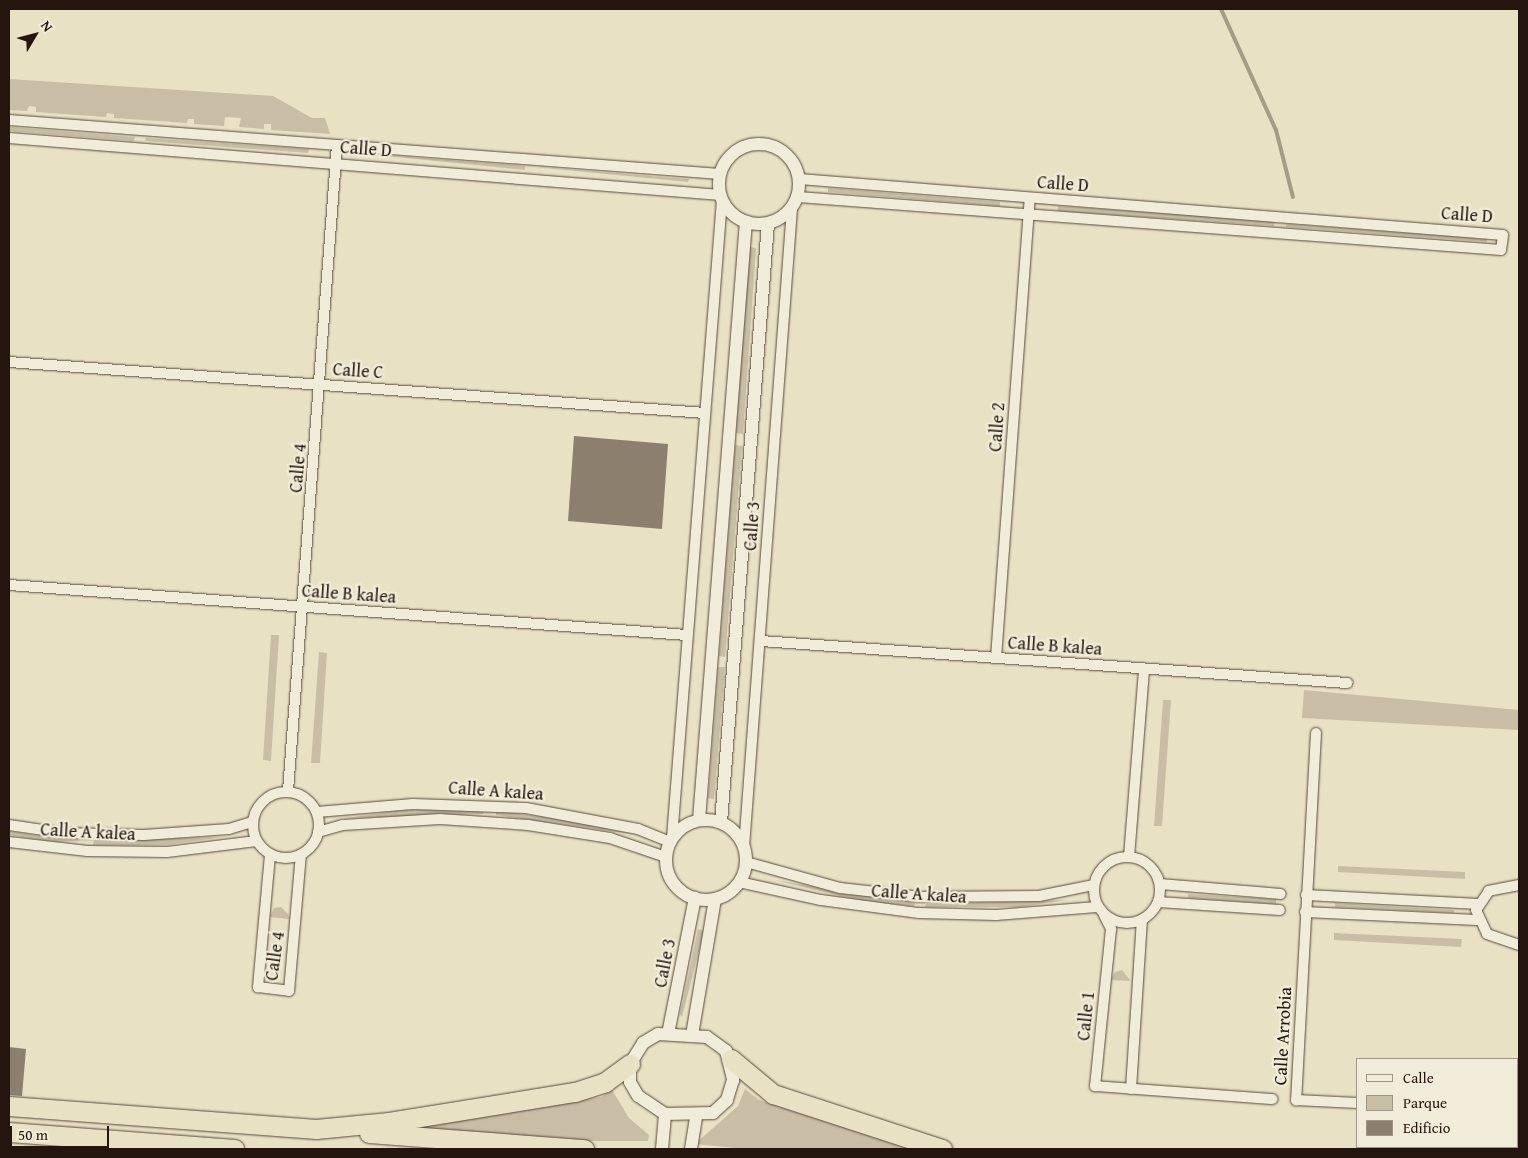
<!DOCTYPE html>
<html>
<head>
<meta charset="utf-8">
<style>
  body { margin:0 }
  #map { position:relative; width:1528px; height:1158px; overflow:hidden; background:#e9e1c4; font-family:"Gentium Book Plus",serif }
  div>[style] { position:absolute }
  .green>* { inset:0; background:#c8bea5 }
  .stream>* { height:4px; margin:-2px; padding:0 2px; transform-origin:2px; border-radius:2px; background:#a69c86 }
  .building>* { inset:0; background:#8b7f6d }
  .roads { filter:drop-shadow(0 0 1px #56483c) drop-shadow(0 0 1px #56483c) }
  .minor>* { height:10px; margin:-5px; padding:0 5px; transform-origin:5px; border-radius:5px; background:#f1ecd9 }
  .minor>.ring { margin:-5px; padding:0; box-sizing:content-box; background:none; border:10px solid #f1ecd9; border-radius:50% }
  .tertiary>* { height:12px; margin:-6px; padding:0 6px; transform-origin:6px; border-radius:6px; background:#f1ecd9 }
  .tertiary>.ring { margin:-6px; padding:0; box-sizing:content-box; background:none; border:12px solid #f1ecd9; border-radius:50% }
  .motorway>* { height:19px; margin:-9.5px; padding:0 9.5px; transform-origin:9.5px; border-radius:9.5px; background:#e9e1c4 }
  span { translate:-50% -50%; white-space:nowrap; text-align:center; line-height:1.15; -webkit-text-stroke:4.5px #f1ecd9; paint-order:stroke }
  .street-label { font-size:18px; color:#25150f }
  .frame { position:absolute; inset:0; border:10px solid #25150f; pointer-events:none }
  .legend { position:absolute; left:1356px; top:1058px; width:162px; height:90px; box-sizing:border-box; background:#f1ecd9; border:1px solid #9f9688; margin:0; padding:6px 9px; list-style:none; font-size:15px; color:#25150f }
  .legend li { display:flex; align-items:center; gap:10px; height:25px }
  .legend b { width:25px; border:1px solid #9f9688 }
  .north { position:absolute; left:10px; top:10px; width:50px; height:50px; -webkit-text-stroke:4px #f1ecd9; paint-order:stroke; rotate:53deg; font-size:14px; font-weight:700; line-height:20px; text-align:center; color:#25150f }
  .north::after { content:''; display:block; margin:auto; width:18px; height:22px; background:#25150f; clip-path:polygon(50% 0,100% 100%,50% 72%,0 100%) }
  .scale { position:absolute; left:10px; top:1126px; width:99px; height:22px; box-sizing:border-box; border:2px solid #25150f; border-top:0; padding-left:6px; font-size:15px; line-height:18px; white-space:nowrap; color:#25150f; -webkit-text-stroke:4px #f1ecd9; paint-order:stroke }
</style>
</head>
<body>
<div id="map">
  <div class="green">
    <i style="clip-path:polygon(9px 79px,273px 96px,312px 118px,325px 118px,330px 134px,271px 130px,271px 124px,264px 124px,264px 129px,239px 127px,241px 118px,225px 117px,224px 126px,194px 124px,194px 119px,188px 119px,187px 123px,114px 118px,114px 114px,107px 113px,106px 117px,36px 112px,36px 107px,29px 106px,27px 111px,9px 110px)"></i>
    <i style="clip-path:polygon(9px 127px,135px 137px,134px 141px,9px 131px)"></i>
    <i style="clip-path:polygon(146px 138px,309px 149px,308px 153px,145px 141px)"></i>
    <i style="clip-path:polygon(367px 154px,525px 166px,525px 170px)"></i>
    <i style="clip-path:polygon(536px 167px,689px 179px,688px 182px)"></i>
    <i style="clip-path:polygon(828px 188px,1000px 202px,1000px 206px,828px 192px)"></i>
    <i style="clip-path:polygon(1058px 206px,1275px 221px,1274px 226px,1058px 211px)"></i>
    <i style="clip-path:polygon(1286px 224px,1487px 239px,1487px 242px,1286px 227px)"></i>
    <i style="clip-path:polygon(749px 247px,756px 248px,743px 434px,736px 433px)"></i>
    <i style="clip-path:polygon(735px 445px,742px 446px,725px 657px,719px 656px)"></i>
    <i style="clip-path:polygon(271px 635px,279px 635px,271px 761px,263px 760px)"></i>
    <i style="clip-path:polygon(319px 652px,327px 653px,320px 763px,311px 763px)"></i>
    <i style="clip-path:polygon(718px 667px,725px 667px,714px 799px,708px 798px)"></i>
    <i style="clip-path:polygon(1304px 690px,1519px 710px,1519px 730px,1302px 718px)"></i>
    <i style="clip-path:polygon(1163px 700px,1171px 700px,1162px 826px,1154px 826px)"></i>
    <i style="clip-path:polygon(403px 810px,449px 809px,484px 810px,483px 814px,346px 818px)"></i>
    <i style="clip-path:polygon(496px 811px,555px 818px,632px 834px,496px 815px)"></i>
    <i style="clip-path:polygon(9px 831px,54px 838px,83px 841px,54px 842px,9px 835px)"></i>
    <i style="clip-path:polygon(224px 837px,166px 845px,93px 845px,94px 840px)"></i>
    <i style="clip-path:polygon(1338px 866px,1465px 872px,1465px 879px,1338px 872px)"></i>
    <i style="clip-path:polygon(774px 880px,915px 903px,914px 906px,861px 901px)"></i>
    <i style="clip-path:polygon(1188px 894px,1276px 899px,1276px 904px,1188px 898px)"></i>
    <i style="clip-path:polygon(1067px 900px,1020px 907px,925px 907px,926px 904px)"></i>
    <i style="clip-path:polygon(1335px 903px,1454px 910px,1454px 913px,1335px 907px)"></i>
    <i style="clip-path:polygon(281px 907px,288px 914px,289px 919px,270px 917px,274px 908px)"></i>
    <i style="clip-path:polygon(698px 929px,704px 931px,682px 1017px,680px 1014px)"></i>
    <i style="clip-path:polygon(1334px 933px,1462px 939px,1461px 947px,1334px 940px)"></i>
    <i style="clip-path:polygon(1122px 970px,1131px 981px,1111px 980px,1115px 972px)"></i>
    <i style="clip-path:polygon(745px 1089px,759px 1100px,911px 1149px,746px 1149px,695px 1144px,738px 1106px)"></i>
    <i style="clip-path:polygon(612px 1090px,629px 1118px,649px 1135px,648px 1141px,546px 1141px,388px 1129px,601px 1097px)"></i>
  </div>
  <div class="stream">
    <i style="left:1221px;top:9px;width:133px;rotate:65.6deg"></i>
    <i style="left:1276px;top:130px;width:69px;rotate:75.8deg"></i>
  </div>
  <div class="building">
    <i style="clip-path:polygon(574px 436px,668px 444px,662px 529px,568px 521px)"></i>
    <i style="clip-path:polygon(9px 1047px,26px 1049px,22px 1096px,9px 1095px)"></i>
  </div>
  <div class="roads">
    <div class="minor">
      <i style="left:9px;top:120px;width:713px;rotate:4.34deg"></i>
      <i style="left:9px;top:138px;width:714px;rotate:4.58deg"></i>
      <i style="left:798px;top:197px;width:705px;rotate:4.31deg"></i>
      <i style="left:1501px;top:250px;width:15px;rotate:-82deg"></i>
      <i style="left:1503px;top:235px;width:706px;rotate:-175.45deg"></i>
      <i style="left:9px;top:362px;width:698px;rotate:4.19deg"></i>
      <i style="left:9px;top:585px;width:680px;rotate:4.22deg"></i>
      <i style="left:761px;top:641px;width:588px;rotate:4.1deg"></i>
      <i style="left:996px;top:658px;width:461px;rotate:-85.8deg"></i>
      <i style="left:1316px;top:733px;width:368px;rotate:93.1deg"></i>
      <i style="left:1296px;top:1100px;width:61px;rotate:2.8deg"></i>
      <i style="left:288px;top:791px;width:647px;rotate:-85.66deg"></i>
      <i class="ring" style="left:253px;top:792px;width:56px;height:56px"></i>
      <i style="left:317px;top:812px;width:96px;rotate:-4.8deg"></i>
      <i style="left:413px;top:804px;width:113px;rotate:2deg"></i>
      <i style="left:526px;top:808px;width:114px;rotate:10.6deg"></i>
      <i style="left:638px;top:829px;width:35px;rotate:22deg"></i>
      <i style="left:9px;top:825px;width:56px;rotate:8.3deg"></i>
      <i style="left:64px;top:833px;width:80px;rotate:1.4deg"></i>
      <i style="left:144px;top:835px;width:85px;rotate:-4deg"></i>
      <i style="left:229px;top:829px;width:24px;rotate:-17deg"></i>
      <i style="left:318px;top:832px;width:26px;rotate:-16deg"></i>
      <i style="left:343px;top:825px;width:97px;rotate:-3.5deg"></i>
      <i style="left:440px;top:819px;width:88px;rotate:3.9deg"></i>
      <i style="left:528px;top:825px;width:83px;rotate:9deg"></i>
      <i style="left:610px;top:838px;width:59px;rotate:18.7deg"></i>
      <i style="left:672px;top:838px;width:640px;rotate:-85.52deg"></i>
      <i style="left:9px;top:842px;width:79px;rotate:6.6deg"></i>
      <i style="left:87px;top:851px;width:80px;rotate:0.7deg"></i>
      <i style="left:167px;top:852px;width:90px;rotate:-7deg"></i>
      <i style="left:744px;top:847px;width:641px;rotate:-85.7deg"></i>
      <i style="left:270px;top:855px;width:133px;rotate:95.2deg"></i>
      <i style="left:258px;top:987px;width:31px;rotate:7deg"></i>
      <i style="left:289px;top:991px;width:137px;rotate:-85deg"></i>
      <i class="ring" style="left:1094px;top:857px;width:56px;height:56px"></i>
      <i style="left:1129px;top:857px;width:189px;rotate:-85.4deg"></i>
      <i style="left:746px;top:862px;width:98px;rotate:15.5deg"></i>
      <i style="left:840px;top:888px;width:81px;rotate:6.4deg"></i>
      <i style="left:920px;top:897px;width:119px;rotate:-0.5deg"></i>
      <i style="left:1039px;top:896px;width:55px;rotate:-11.5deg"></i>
      <i style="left:739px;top:882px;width:84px;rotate:12.4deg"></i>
      <i style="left:821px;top:900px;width:99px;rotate:7.6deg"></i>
      <i style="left:919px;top:913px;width:77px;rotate:1.5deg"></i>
      <i style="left:996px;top:915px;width:101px;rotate:-4.5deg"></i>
      <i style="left:1160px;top:884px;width:121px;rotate:4.7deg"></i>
      <i style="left:1519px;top:885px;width:31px;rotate:169deg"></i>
      <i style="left:1489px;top:891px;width:23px;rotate:124deg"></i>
      <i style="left:1476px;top:910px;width:26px;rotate:65deg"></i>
      <i style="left:1487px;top:934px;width:34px;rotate:19deg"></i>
      <i style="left:1306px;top:895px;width:173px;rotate:3deg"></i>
      <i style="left:1158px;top:902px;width:122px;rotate:3.8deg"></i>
      <i style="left:1305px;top:912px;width:172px;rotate:2.7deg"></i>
      <i style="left:1104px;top:915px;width:16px;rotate:63deg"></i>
      <i style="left:1111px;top:929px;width:158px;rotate:95.8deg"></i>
      <i style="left:1095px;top:1086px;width:178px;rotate:4.2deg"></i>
      <i style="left:1131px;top:1089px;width:169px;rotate:-86.3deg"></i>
      <i style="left:1517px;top:1111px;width:2px;rotate:27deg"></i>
    </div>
    <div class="tertiary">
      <i class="ring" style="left:719px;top:144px;width:68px;height:68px"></i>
      <i style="left:699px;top:820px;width:600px;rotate:-85.51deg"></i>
      <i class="ring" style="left:666px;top:820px;width:68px;height:68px"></i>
      <i style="left:721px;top:822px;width:601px;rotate:-85.51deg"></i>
      <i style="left:658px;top:1034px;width:49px;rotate:3.5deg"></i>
      <i style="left:707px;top:1037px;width:24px;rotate:36deg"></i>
      <i style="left:726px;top:1051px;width:30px;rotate:76deg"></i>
      <i style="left:733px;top:1080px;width:21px;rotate:107deg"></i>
      <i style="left:727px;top:1100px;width:19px;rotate:137deg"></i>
      <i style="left:713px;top:1113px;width:48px;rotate:178.8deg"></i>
      <i style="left:665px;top:1114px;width:32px;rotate:-146deg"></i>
      <i style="left:638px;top:1096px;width:16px;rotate:-120deg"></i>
      <i style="left:630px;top:1082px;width:18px;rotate:-90deg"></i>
      <i style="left:630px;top:1064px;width:25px;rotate:-58deg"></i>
      <i style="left:643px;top:1043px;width:17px;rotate:-31deg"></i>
      <i style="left:668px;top:1034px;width:139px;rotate:-78.8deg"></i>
      <i style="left:692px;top:1035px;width:138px;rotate:-80.4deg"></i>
      <i style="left:662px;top:1149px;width:35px;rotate:-85deg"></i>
      <i style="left:691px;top:1149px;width:32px;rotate:-81deg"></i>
    </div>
    <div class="motorway">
      <i style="left:731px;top:1059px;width:55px;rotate:39.8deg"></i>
      <i style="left:773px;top:1094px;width:178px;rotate:18deg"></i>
      <i style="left:9px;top:1106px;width:308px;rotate:4.3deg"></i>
      <i style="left:316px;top:1129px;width:73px;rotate:-5.5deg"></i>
      <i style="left:389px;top:1122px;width:188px;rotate:-9.2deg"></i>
      <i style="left:575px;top:1092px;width:32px;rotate:-18deg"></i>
      <i style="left:605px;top:1082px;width:31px;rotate:-36deg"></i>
      <i style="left:9px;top:1132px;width:226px;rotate:4.3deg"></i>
      <i style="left:369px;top:1133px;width:216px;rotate:4.3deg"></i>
    </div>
  </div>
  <div class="street-label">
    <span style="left:366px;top:149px;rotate:4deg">Calle D</span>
    <span style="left:1063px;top:184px;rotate:4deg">Calle D</span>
    <span style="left:1467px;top:215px;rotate:4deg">Calle D</span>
    <span style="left:358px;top:371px;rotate:4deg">Calle C</span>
    <span style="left:997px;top:427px;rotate:-86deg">Calle 2</span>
    <span style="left:298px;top:468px;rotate:-85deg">Calle 4</span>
    <span style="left:752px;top:526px;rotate:-86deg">Calle 3</span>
    <span style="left:349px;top:594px;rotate:4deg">Calle B kalea</span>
    <span style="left:1055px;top:646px;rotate:4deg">Calle B kalea</span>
    <span style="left:496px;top:791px;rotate:4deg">Calle A kalea</span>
    <span style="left:88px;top:832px;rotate:3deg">Calle A kalea</span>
    <span style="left:919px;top:894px;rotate:4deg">Calle A kalea</span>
    <span style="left:275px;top:956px;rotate:-82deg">Calle 4</span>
    <span style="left:665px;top:963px;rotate:-79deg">Calle 3</span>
    <span style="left:1086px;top:1016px;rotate:-84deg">Calle 1</span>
    <span style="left:1283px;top:1036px;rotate:-87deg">Calle Arrobia</span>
  </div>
  <div class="frame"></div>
  <ul class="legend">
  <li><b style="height:6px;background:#f1ecd9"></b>Calle</li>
  <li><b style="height:14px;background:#c8bea5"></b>Parque</li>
  <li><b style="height:14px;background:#8b7f6d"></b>Edificio</li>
  </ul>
  <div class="north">N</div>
  <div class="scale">50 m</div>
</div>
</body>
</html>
